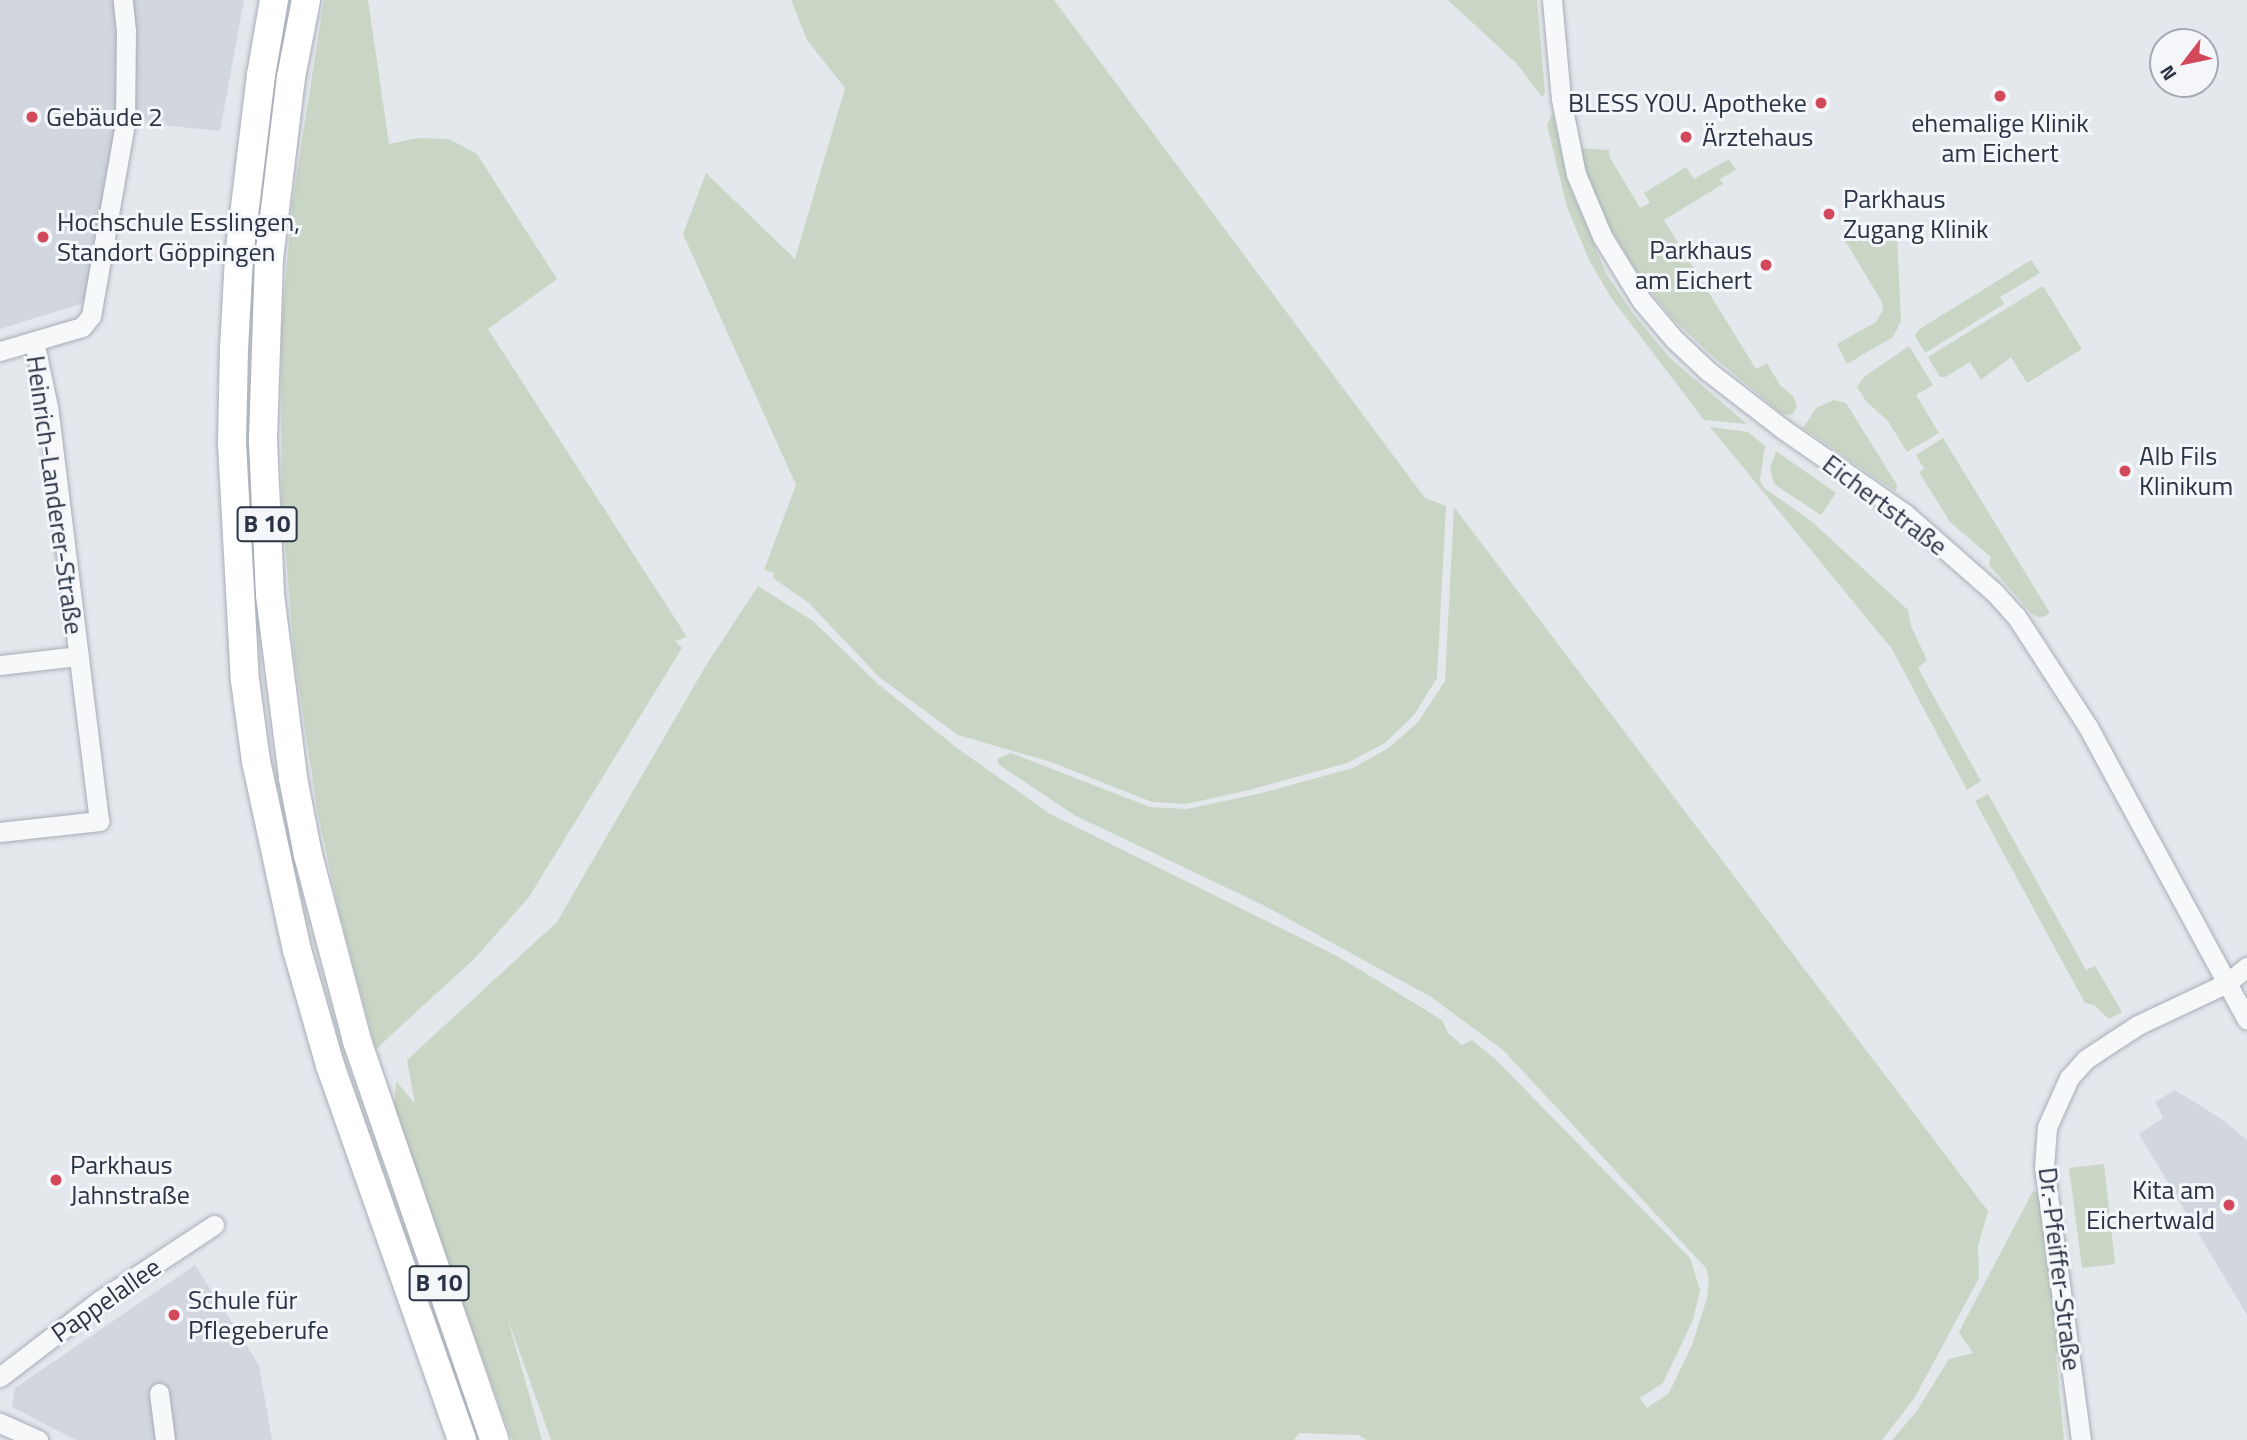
<!DOCTYPE html>
<html>
<head>
<meta charset="utf-8">
<style>
  body { margin:0 }
  #map { position:relative; width:2247px; height:1440px; overflow:hidden; background:#e4e7ec; font-family:"Titillium Web",sans-serif }
  div>[style] { position:absolute }
  .built>* { inset:0; background:#d2d6de }
  .green>* { inset:0; background:#c9d6c5 }
  .roads { filter:drop-shadow(0 0 2px #a9aeb7) drop-shadow(0 0 2px #a9aeb7) }
  .minor>* { height:19px; margin:-9.5px; padding:0 9.5px; transform-origin:9.5px; border-radius:9.5px; background:#f7f8fa }
  .highway>* { height:28px; margin:-14px; padding:0 14px; transform-origin:14px; border-radius:14px; background:#fff }
  .dots>* { width:19px; height:19px; translate:-50% -50%; box-sizing:border-box; border:4px solid #f4f6f9; border-radius:50% }
  span { translate:-50% -50%; white-space:nowrap; text-align:center; line-height:1.15; -webkit-text-stroke:6px #f4f6f9; paint-order:stroke }
  .shield-label span { padding:2px 5px; background:#f4f6f9; border:2px solid; border-radius:5px; -webkit-text-stroke-width:0 }
  .shield-label { font-size:24px; color:#2b3445; font-weight:700 }
  .poi-label { font-size:26px; color:#2b3445 }
  .right { translate:-100% -50%; text-align:right }
  .left { translate:0 -50%; text-align:left }
  .street-label { font-size:26px; color:#2b3445 }
  .north { position:absolute; left:2149px; top:28px; width:70px; height:70px; box-sizing:border-box; background:#f4f6f9; border:2px solid #a4a8b1; border-radius:50%; rotate:238deg; font-size:19px; font-weight:700; line-height:28px; text-align:center; color:#2b3445 }
  .north::after { content:''; display:block; margin:auto; width:24px; height:32px; background:#d1495b; clip-path:polygon(50% 0,100% 100%,50% 72%,0 100%) }
</style>
</head>
<body>
<div id="map">
  <div class="built">
    <i style="clip-path:polygon(0 0,244px 0,220px 131px,133px 122px,100px 298px,0 329px)"></i>
    <i style="clip-path:polygon(2175px 1090px,2220px 1118px,2247px 1140px,2247px 1315px,2139px 1134px,2163px 1118px,2155px 1102px)"></i>
    <i style="clip-path:polygon(195px 1265px,259px 1365px,272px 1440px,76px 1440px,12px 1407px,15px 1388px)"></i>
  </div>
  <div class="green">
    <i style="clip-path:polygon(324px 0,368px 0,389px 144px,418px 138px,449px 139px,477px 154px,557px 279px,488px 329px,687px 637px,675px 641px,682px 648px,529px 897px,475px 958px,376px 1049px,341px 919px,318px 815px,294px 655px,282px 502px,281px 332px,292px 205px)"></i>
    <i style="clip-path:polygon(791px 0,1054px 0,1425px 498px,1446px 506px,1437px 678px,1414px 715px,1385px 743px,1347px 763px,1249px 790px,1186px 804px,1152px 802px,1051px 762px,958px 735px,879px 677px,809px 603px,773px 578px,774px 573px,764px 570px,796px 485px,683px 234px,706px 173px,795px 259px,845px 88px,807px 40px)"></i>
    <i style="clip-path:polygon(1448px 0,1537px 0,1545px 93px,1542px 97px,1517px 64px)"></i>
    <i style="clip-path:polygon(1553px 113px,1567px 180px,1606px 273px,1632px 312px,1669px 357px,1747px 424px,1704px 420px,1612px 299px,1590px 262px,1567px 207px,1547px 125px)"></i>
    <i style="clip-path:polygon(1579px 148px,1609px 150px,1609px 156px,1640px 208px,1650px 203px,1644px 193px,1686px 167px,1694px 179px,1729px 159px,1736px 170px,1720px 179px,1723px 184px,1664px 220px,1756px 369px,1767px 363px,1780px 385px,1793px 396px,1797px 406px,1792px 415px,1782px 414px,1711px 355px,1672px 318px,1645px 285px,1605px 220px,1589px 185px)"></i>
    <i style="clip-path:polygon(1849px 230px,1850px 238px,1897px 235px,1901px 321px,1893px 337px,1847px 364px,1837px 344px,1876px 322px,1883px 310px,1882px 302px,1841px 234px)"></i>
    <i style="clip-path:polygon(2031px 260px,2040px 273px,2000px 297px,2004px 304px,1925px 353px,1915px 336px,1918px 330px)"></i>
    <i style="clip-path:polygon(2043px 286px,2082px 349px,2027px 383px,2011px 357px,1981px 380px,1970px 362px,1945px 377px,1940px 377px,1928px 357px)"></i>
    <i style="clip-path:polygon(1909px 346px,1933px 385px,1916px 395px,1939px 433px,1907px 452px,1888px 421px,1866px 401px,1857px 387px,1864px 377px)"></i>
    <i style="clip-path:polygon(1834px 400px,1846px 403px,1897px 485px,1896px 492px,1803px 428px,1816px 408px)"></i>
    <i style="clip-path:polygon(1710px 427px,1748px 432px,1765px 446px,1760px 480px,1764px 488px,1810px 520px,1908px 610px,1911px 626px,1927px 660px,1918px 668px,1981px 781px,1967px 790px,1892px 649px)"></i>
    <i style="clip-path:polygon(1943px 438px,2050px 613px,2045px 616px,2039px 618px,2031px 613px,1989px 565px,1991px 557px,1950px 522px,1919px 472px,1924px 469px,1916px 455px)"></i>
    <i style="clip-path:polygon(1776px 451px,1836px 493px,1821px 515px,1774px 484px,1770px 468px)"></i>
    <i style="clip-path:polygon(1454px 507px,1988px 1211px,1978px 1246px,1979px 1278px,1915px 1397px,1882px 1440px,1367px 1440px,1358px 1435px,1299px 1433px,1294px 1440px,551px 1440px,507px 1317px,542px 1440px,512px 1440px,394px 1112px,396px 1081px,415px 1104px,407px 1060px,557px 922px,705px 667px,758px 586px,813px 621px,878px 684px,957px 748px,1050px 814px,1339px 957px,1442px 1020px,1448px 1033px,1462px 1045px,1472px 1040px,1496px 1060px,1690px 1258px,1700px 1290px,1693px 1320px,1663px 1383px,1640px 1398px,1647px 1408px,1669px 1393px,1692px 1345px,1707px 1298px,1709px 1279px,1706px 1268px,1503px 1050px,1431px 997px,1263px 905px,1074px 815px,998px 764px,998px 758px,1011px 753px,1150px 807px,1187px 809px,1262px 793px,1353px 768px,1390px 747px,1418px 722px,1445px 681px)"></i>
    <i style="clip-path:polygon(1988px 794px,2086px 970px,2095px 966px,2122px 1012px,2109px 1019px,2094px 1005px,2085px 1003px,1975px 801px)"></i>
    <i style="clip-path:polygon(2104px 1164px,2115px 1264px,2082px 1268px,2069px 1168px)"></i>
    <i style="clip-path:polygon(2033px 1191px,2046px 1196px,2070px 1352px,2056px 1354px,2064px 1440px,1892px 1440px,1916px 1412px,1949px 1359px,1973px 1353px,1959px 1332px)"></i>
  </div>
  <div class="roads">
    <div class="minor">
      <i style="left:1552px;top:0;width:99px;rotate:84.8deg"></i>
      <i style="left:1561px;top:99px;width:76px;rotate:78.7deg"></i>
      <i style="left:1576px;top:174px;width:67px;rotate:67.2deg"></i>
      <i style="left:1602px;top:236px;width:75px;rotate:58.6deg"></i>
      <i style="left:1641px;top:300px;width:51px;rotate:49.8deg"></i>
      <i style="left:1674px;top:339px;width:47px;rotate:43.3deg"></i>
      <i style="left:1708px;top:371px;width:95px;rotate:37.7deg"></i>
      <i style="left:1783px;top:429px;width:147px;rotate:34.8deg"></i>
      <i style="left:1904px;top:513px;width:121px;rotate:41.3deg"></i>
      <i style="left:1995px;top:593px;width:31px;rotate:48deg"></i>
      <i style="left:2016px;top:616px;width:132px;rotate:57deg"></i>
      <i style="left:2088px;top:727px;width:333px;rotate:61.5deg"></i>
      <i style="left:0;top:351px;width:85px;rotate:-16.3deg"></i>
      <i style="left:82px;top:327px;width:14px;rotate:-51deg"></i>
      <i style="left:91px;top:316px;width:195px;rotate:-80deg"></i>
      <i style="left:125px;top:124px;width:93px;rotate:-89.4deg"></i>
      <i style="left:126px;top:31px;width:31px;rotate:-96deg"></i>
      <i style="left:0;top:665px;width:79px;rotate:-6.6deg"></i>
      <i style="left:0;top:832px;width:100px;rotate:-6.3deg"></i>
      <i style="left:99px;top:821px;width:417px;rotate:-97deg"></i>
      <i style="left:48px;top:407px;width:67px;rotate:-102deg"></i>
      <i style="left:0;top:1377px;width:125px;rotate:-37.5deg"></i>
      <i style="left:99px;top:1301px;width:138px;rotate:-33.5deg"></i>
      <i style="left:159px;top:1393px;width:47px;rotate:82.7deg"></i>
      <i style="left:0;top:1423px;width:42px;rotate:24.1deg"></i>
      <i style="left:2081px;top:1440px;width:275px;rotate:-97.7deg"></i>
      <i style="left:2044px;top:1168px;width:41px;rotate:-85.8deg"></i>
      <i style="left:2047px;top:1127px;width:54px;rotate:-65.8deg"></i>
      <i style="left:2069px;top:1078px;width:25px;rotate:-48deg"></i>
      <i style="left:2086px;top:1059px;width:62px;rotate:-33.2deg"></i>
      <i style="left:2138px;top:1025px;width:98px;rotate:-25.3deg"></i>
      <i style="left:2227px;top:983px;width:26px;rotate:-39deg"></i>
    </div>
    <div class="highway">
      <i style="left:274px;top:0;width:76px;rotate:99.8deg"></i>
      <i style="left:261px;top:75px;width:183px;rotate:96.9deg"></i>
      <i style="left:239px;top:257px;width:91px;rotate:93.1deg"></i>
      <i style="left:234px;top:348px;width:95px;rotate:91.2deg"></i>
      <i style="left:232px;top:443px;width:237px;rotate:86.9deg"></i>
      <i style="left:245px;top:680px;width:82px;rotate:82.3deg"></i>
      <i style="left:256px;top:761px;width:193px;rotate:77.8deg"></i>
      <i style="left:297px;top:950px;width:120px;rotate:74deg"></i>
      <i style="left:330px;top:1065px;width:398px;rotate:70.6deg"></i>
      <i style="left:306px;top:0;width:78px;rotate:101deg"></i>
      <i style="left:291px;top:77px;width:182px;rotate:96.9deg"></i>
      <i style="left:269px;top:258px;width:183px;rotate:91.9deg"></i>
      <i style="left:263px;top:441px;width:154px;rotate:87.4deg"></i>
      <i style="left:270px;top:595px;width:184px;rotate:82.8deg"></i>
      <i style="left:293px;top:778px;width:78px;rotate:79deg"></i>
      <i style="left:308px;top:855px;width:192px;rotate:75.2deg"></i>
      <i style="left:357px;top:1041px;width:422px;rotate:71deg"></i>
    </div>
  </div>
  <div class="dots">
    <i style="left:2000px;top:96px;background:#d1495b"></i>
    <i style="left:1821px;top:103px;background:#d1495b"></i>
    <i style="left:32px;top:117px;background:#d1495b"></i>
    <i style="left:1686px;top:137px;background:#d1495b"></i>
    <i style="left:1829px;top:214px;background:#d1495b"></i>
    <i style="left:43px;top:237px;background:#d1495b"></i>
    <i style="left:1766px;top:265px;background:#d1495b"></i>
    <i style="left:2125px;top:471px;background:#d1495b"></i>
    <i style="left:56px;top:1180px;background:#d1495b"></i>
    <i style="left:2229px;top:1205px;background:#d1495b"></i>
    <i style="left:174px;top:1315px;background:#d1495b"></i>
  </div>
  <div class="shield-label">
    <span style="left:267px;top:524px">B 10</span>
    <span style="left:439px;top:1283px">B 10</span>
  </div>
  <div class="poi-label">
    <span class="right" style="left:1807px;top:103px">BLESS YOU. Apotheke</span>
    <span class="left" style="left:46px;top:117px">Gebäude 2</span>
    <span style="left:2000px;top:138px">ehemalige Klinik<br>am Eichert</span>
    <span class="left" style="left:1702px;top:137px">Ärztehaus</span>
    <span class="left" style="left:1843px;top:214px">Parkhaus<br>Zugang Klinik</span>
    <span class="left" style="left:57px;top:237px">Hochschule Esslingen,<br>Standort Göppingen</span>
    <span class="right" style="left:1752px;top:265px">Parkhaus<br>am Eichert</span>
    <span class="left" style="left:2139px;top:471px">Alb Fils<br>Klinikum</span>
    <span class="left" style="left:70px;top:1180px">Parkhaus<br>Jahnstraße</span>
    <span class="right" style="left:2215px;top:1205px">Kita am<br>Eichertwald</span>
    <span class="left" style="left:188px;top:1315px">Schule für<br>Pflegeberufe</span>
  </div>
  <div class="street-label">
    <span style="left:55px;top:495px;rotate:82deg">Heinrich-Landerer-Straße</span>
    <span style="left:1885px;top:505px;rotate:37deg">Eichertstraße</span>
    <span style="left:2060px;top:1269px;rotate:83deg">Dr.-Pfeiffer-Straße</span>
    <span style="left:106px;top:1300px;rotate:-35deg">Pappelallee</span>
  </div>
  <div class="north">N</div>
</div>
</body>
</html>
